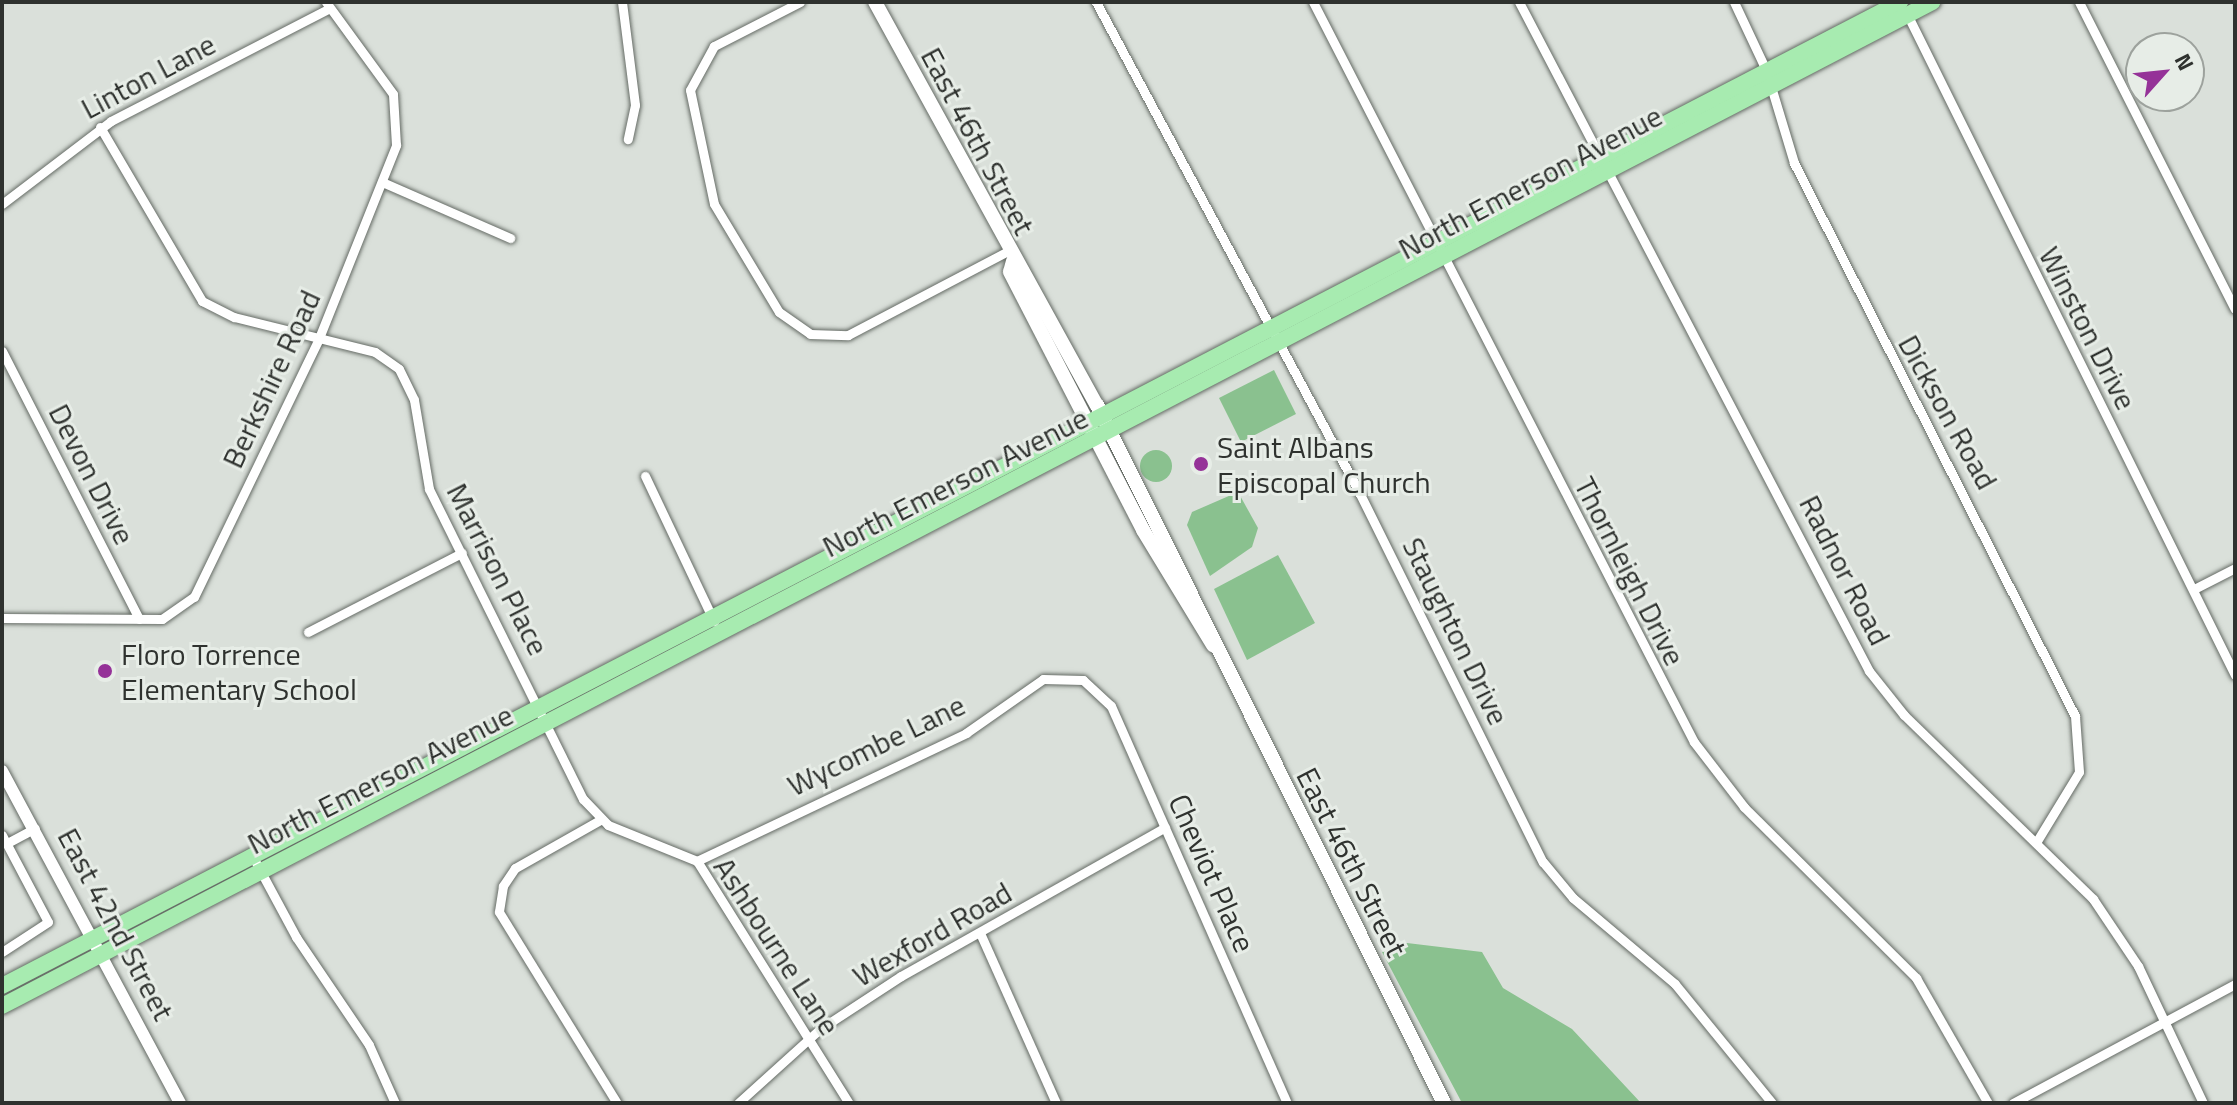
<!DOCTYPE html>
<html>
<head>
<meta charset="utf-8">
<style>
  body { margin:0 }
  #map { position:relative; width:2237px; height:1105px; overflow:hidden; background:#dae0da; font-family:"Titillium Web",sans-serif }
  div>[style] { position:absolute }
  .green>* { inset:0; background:#8ac18f }
  .round { border-radius:50% }
  .roads { filter:drop-shadow(0 0 2px #656b65) drop-shadow(0 0 2px #656b65) }
  .minor>* { height:9px; margin:-4.5px; padding:0 4.5px; transform-origin:4.5px; border-radius:4.5px; background:#fff }
  .tertiary>* { height:12px; margin:-6px; padding:0 6px; transform-origin:6px; border-radius:6px; background:#fff }
  .secondary>* { height:14px; margin:-7px; padding:0 7px; transform-origin:7px; border-radius:7px; background:#fff }
  .primary>* { height:16px; margin:-8px; padding:0 8px; transform-origin:8px; border-radius:8px; background:#a7ebb0 }
  .dots>* { width:22px; height:22px; translate:-50% -50%; box-sizing:border-box; border:4px solid #e7ede7; border-radius:50% }
  span { translate:-50% -50%; white-space:nowrap; text-align:center; line-height:1.15; -webkit-text-stroke:6px #e7ede7; paint-order:stroke }
  .street-label { font-size:30px; color:#2f322f }
  .poi-label { font-size:30px; color:#2f322f }
  .left { translate:0 -50%; text-align:left }
  .frame { position:absolute; inset:0; border:4px solid #2f322f; pointer-events:none }
  .north { position:absolute; left:2125px; top:32px; width:80px; height:80px; box-sizing:border-box; background:#e7ede7; border:2px solid #9da29d; border-radius:50%; rotate:63deg; font-size:22px; font-weight:700; line-height:32px; text-align:center; color:#2f322f }
  .north::after { content:''; display:block; margin:auto; width:28px; height:36px; background:#953298; clip-path:polygon(50% 0,100% 100%,50% 72%,0 100%) }
</style>
</head>
<body>
<div id="map">
  <div class="green">
    <i style="clip-path:polygon(1274px 370px,1296px 414px,1241px 442px,1219px 398px)"></i>
    <i class="round" style="left:1140px;top:450px;width:32px;height:32px"></i>
    <i style="clip-path:polygon(1238px 492px,1258px 528px,1252px 547px,1210px 576px,1187px 525px,1192px 512px)"></i>
    <i style="clip-path:polygon(1278px 555px,1315px 623px,1247px 660px,1214px 589px)"></i>
    <i style="clip-path:polygon(1407px 943px,1482px 952px,1503px 988px,1572px 1029px,1641px 1103px,1462px 1103px,1382px 952px)"></i>
  </div>
  <div class="roads">
    <div class="minor">
      <i style="left:622px;top:2px;width:104px;rotate:82.8deg"></i>
      <i style="left:635px;top:105px;width:35px;rotate:102deg"></i>
      <i style="left:800px;top:2px;width:97px;rotate:152.9deg"></i>
      <i style="left:714px;top:46px;width:50px;rotate:118.6deg"></i>
      <i style="left:690px;top:90px;width:116px;rotate:78.1deg"></i>
      <i style="left:714px;top:204px;width:126px;rotate:59deg"></i>
      <i style="left:779px;top:312px;width:38px;rotate:35deg"></i>
      <i style="left:810px;top:334px;width:38px;rotate:2deg"></i>
      <i style="left:848px;top:335px;width:181px;rotate:-27.7deg"></i>
      <i style="left:1096px;top:2px;width:558px;rotate:61.78deg"></i>
      <i style="left:1360px;top:494px;width:411px;rotate:63.6deg"></i>
      <i style="left:1543px;top:862px;width:47px;rotate:50.2deg"></i>
      <i style="left:1573px;top:898px;width:133px;rotate:40.1deg"></i>
      <i style="left:1675px;top:984px;width:154px;rotate:50.8deg"></i>
      <i style="left:1313px;top:2px;width:832px;rotate:62.76deg"></i>
      <i style="left:1694px;top:742px;width:82px;rotate:52.4deg"></i>
      <i style="left:1744px;top:807px;width:243px;rotate:44.8deg"></i>
      <i style="left:1916px;top:978px;width:144px;rotate:60.1deg"></i>
      <i style="left:1519px;top:2px;width:755px;rotate:62.38deg"></i>
      <i style="left:1869px;top:671px;width:56px;rotate:51.5deg"></i>
      <i style="left:1904px;top:715px;width:264px;rotate:44.2deg"></i>
      <i style="left:2093px;top:899px;width:81px;rotate:56.1deg"></i>
      <i style="left:2138px;top:966px;width:152px;rotate:64.6deg"></i>
      <i style="left:1734px;top:2px;width:75px;rotate:64.8deg"></i>
      <i style="left:1766px;top:70px;width:97px;rotate:73.2deg"></i>
      <i style="left:1794px;top:163px;width:620px;rotate:63.06deg"></i>
      <i style="left:2075px;top:716px;width:56px;rotate:85.9deg"></i>
      <i style="left:2079px;top:772px;width:81px;rotate:121.3deg"></i>
      <i style="left:2079px;top:2px;width:344px;rotate:63.1deg"></i>
      <i style="left:1906px;top:12px;width:740px;rotate:63.61deg"></i>
      <i style="left:100px;top:127px;width:202px;rotate:59.6deg"></i>
      <i style="left:202px;top:301px;width:36px;rotate:27deg"></i>
      <i style="left:234px;top:317px;width:145px;rotate:13.9deg"></i>
      <i style="left:375px;top:352px;width:29px;rotate:35deg"></i>
      <i style="left:399px;top:369px;width:34px;rotate:64deg"></i>
      <i style="left:414px;top:400px;width:90px;rotate:80.4deg"></i>
      <i style="left:429px;top:489px;width:346px;rotate:63.6deg"></i>
      <i style="left:583px;top:799px;width:36px;rotate:46deg"></i>
      <i style="left:608px;top:825px;width:96px;rotate:22deg"></i>
      <i style="left:697px;top:861px;width:286px;rotate:57.9deg"></i>
      <i style="left:382px;top:182px;width:140px;rotate:23.6deg"></i>
      <i style="left:2px;top:204px;width:137px;rotate:-37.3deg"></i>
      <i style="left:111px;top:121px;width:244px;rotate:-27.3deg"></i>
      <i style="left:2px;top:351px;width:301px;rotate:62.9deg"></i>
      <i style="left:645px;top:476px;width:161px;rotate:64.6deg"></i>
      <i style="left:2196px;top:588px;width:44px;rotate:-27.1deg"></i>
      <i style="left:2px;top:618px;width:160px;rotate:0.4deg"></i>
      <i style="left:162px;top:619px;width:39px;rotate:-35deg"></i>
      <i style="left:194px;top:597px;width:288px;rotate:-64.2deg"></i>
      <i style="left:319px;top:338px;width:208px;rotate:-68.2deg"></i>
      <i style="left:396px;top:145px;width:51px;rotate:-93.4deg"></i>
      <i style="left:393px;top:94px;width:114px;rotate:-126.1deg"></i>
      <i style="left:308px;top:632px;width:173px;rotate:-27.2deg"></i>
      <i style="left:600px;top:820px;width:98px;rotate:150.5deg"></i>
      <i style="left:515px;top:868px;width:22px;rotate:124deg"></i>
      <i style="left:503px;top:886px;width:26px;rotate:99deg"></i>
      <i style="left:499px;top:912px;width:225px;rotate:58.3deg"></i>
      <i style="left:2px;top:835px;width:98px;rotate:62.1deg"></i>
      <i style="left:48px;top:922px;width:55px;rotate:146.9deg"></i>
      <i style="left:11px;top:841px;width:27px;rotate:-28deg"></i>
      <i style="left:253px;top:857px;width:91px;rotate:61.7deg"></i>
      <i style="left:296px;top:937px;width:130px;rotate:55.9deg"></i>
      <i style="left:369px;top:1045px;width:64px;rotate:65.9deg"></i>
      <i style="left:697px;top:861px;width:298px;rotate:-25.4deg"></i>
      <i style="left:966px;top:733px;width:94px;rotate:-35deg"></i>
      <i style="left:1043px;top:679px;width:40px;rotate:1.4deg"></i>
      <i style="left:1083px;top:680px;width:38px;rotate:43deg"></i>
      <i style="left:1111px;top:706px;width:434px;rotate:66.1deg"></i>
      <i style="left:980px;top:933px;width:186px;rotate:65.9deg"></i>
      <i style="left:738px;top:1103px;width:110px;rotate:-42.1deg"></i>
      <i style="left:820px;top:1029px;width:97px;rotate:-33.2deg"></i>
      <i style="left:901px;top:976px;width:303px;rotate:-29.4deg"></i>
      <i style="left:2013px;top:1103px;width:252px;rotate:-28.2deg"></i>
    </div>
    <div class="tertiary">
      <i style="left:2px;top:771px;width:377px;rotate:61.8deg"></i>
    </div>
    <div class="secondary">
      <i style="left:875px;top:2px;width:460px;rotate:61.2deg"></i>
      <i style="left:1097px;top:405px;width:779px;rotate:63.57deg"></i>
      <i style="left:1013px;top:261px;width:11px;rotate:105deg"></i>
      <i style="left:1010px;top:272px;width:290px;rotate:62.7deg"></i>
      <i style="left:1143px;top:530px;width:135px;rotate:58.7deg"></i>
    </div>
    <div class="primary">
      <i style="left:2px;top:986px;width:2138px;rotate:-27.4deg"></i>
      <i style="left:2px;top:1006px;width:2176px;rotate:-27.48deg"></i>
    </div>
  </div>
  <div class="dots">
    <i style="left:1201px;top:464px;background:#953298"></i>
    <i style="left:105px;top:671px;background:#953298"></i>
  </div>
  <div class="street-label">
    <span style="left:148px;top:76px;rotate:-28deg">Linton Lane</span>
    <span style="left:978px;top:141px;rotate:62deg">East 46th Street</span>
    <span style="left:1530px;top:182px;rotate:-28deg">North Emerson Avenue</span>
    <span style="left:2088px;top:328px;rotate:63deg">Winston Drive</span>
    <span style="left:271px;top:379px;rotate:-65deg">Berkshire Road</span>
    <span style="left:1948px;top:412px;rotate:61deg">Dickson Road</span>
    <span style="left:92px;top:474px;rotate:63deg">Devon Drive</span>
    <span style="left:955px;top:482px;rotate:-27deg">North Emerson Avenue</span>
    <span style="left:498px;top:569px;rotate:63deg">Marrison Place</span>
    <span style="left:1845px;top:570px;rotate:63deg">Radnor Road</span>
    <span style="left:1630px;top:571px;rotate:63deg">Thornleigh Drive</span>
    <span style="left:1456px;top:631px;rotate:64deg">Staughton Drive</span>
    <span style="left:876px;top:745px;rotate:-26deg">Wycombe Lane</span>
    <span style="left:380px;top:779px;rotate:-27deg">North Emerson Avenue</span>
    <span style="left:1352px;top:862px;rotate:63deg">East 46th Street</span>
    <span style="left:1212px;top:873px;rotate:66deg">Cheviot Place</span>
    <span style="left:116px;top:924px;rotate:62deg">East 42nd Street</span>
    <span style="left:932px;top:934px;rotate:-30deg">Wexford Road</span>
    <span style="left:777px;top:946px;rotate:57deg">Ashbourne Lane</span>
  </div>
  <div class="poi-label">
    <span class="left" style="left:1217px;top:464px">Saint Albans<br>Episcopal Church</span>
    <span class="left" style="left:121px;top:671px">Floro Torrence<br>Elementary School</span>
  </div>
  <div class="frame"></div>
  <div class="north">N</div>
</div>
</body>
</html>
